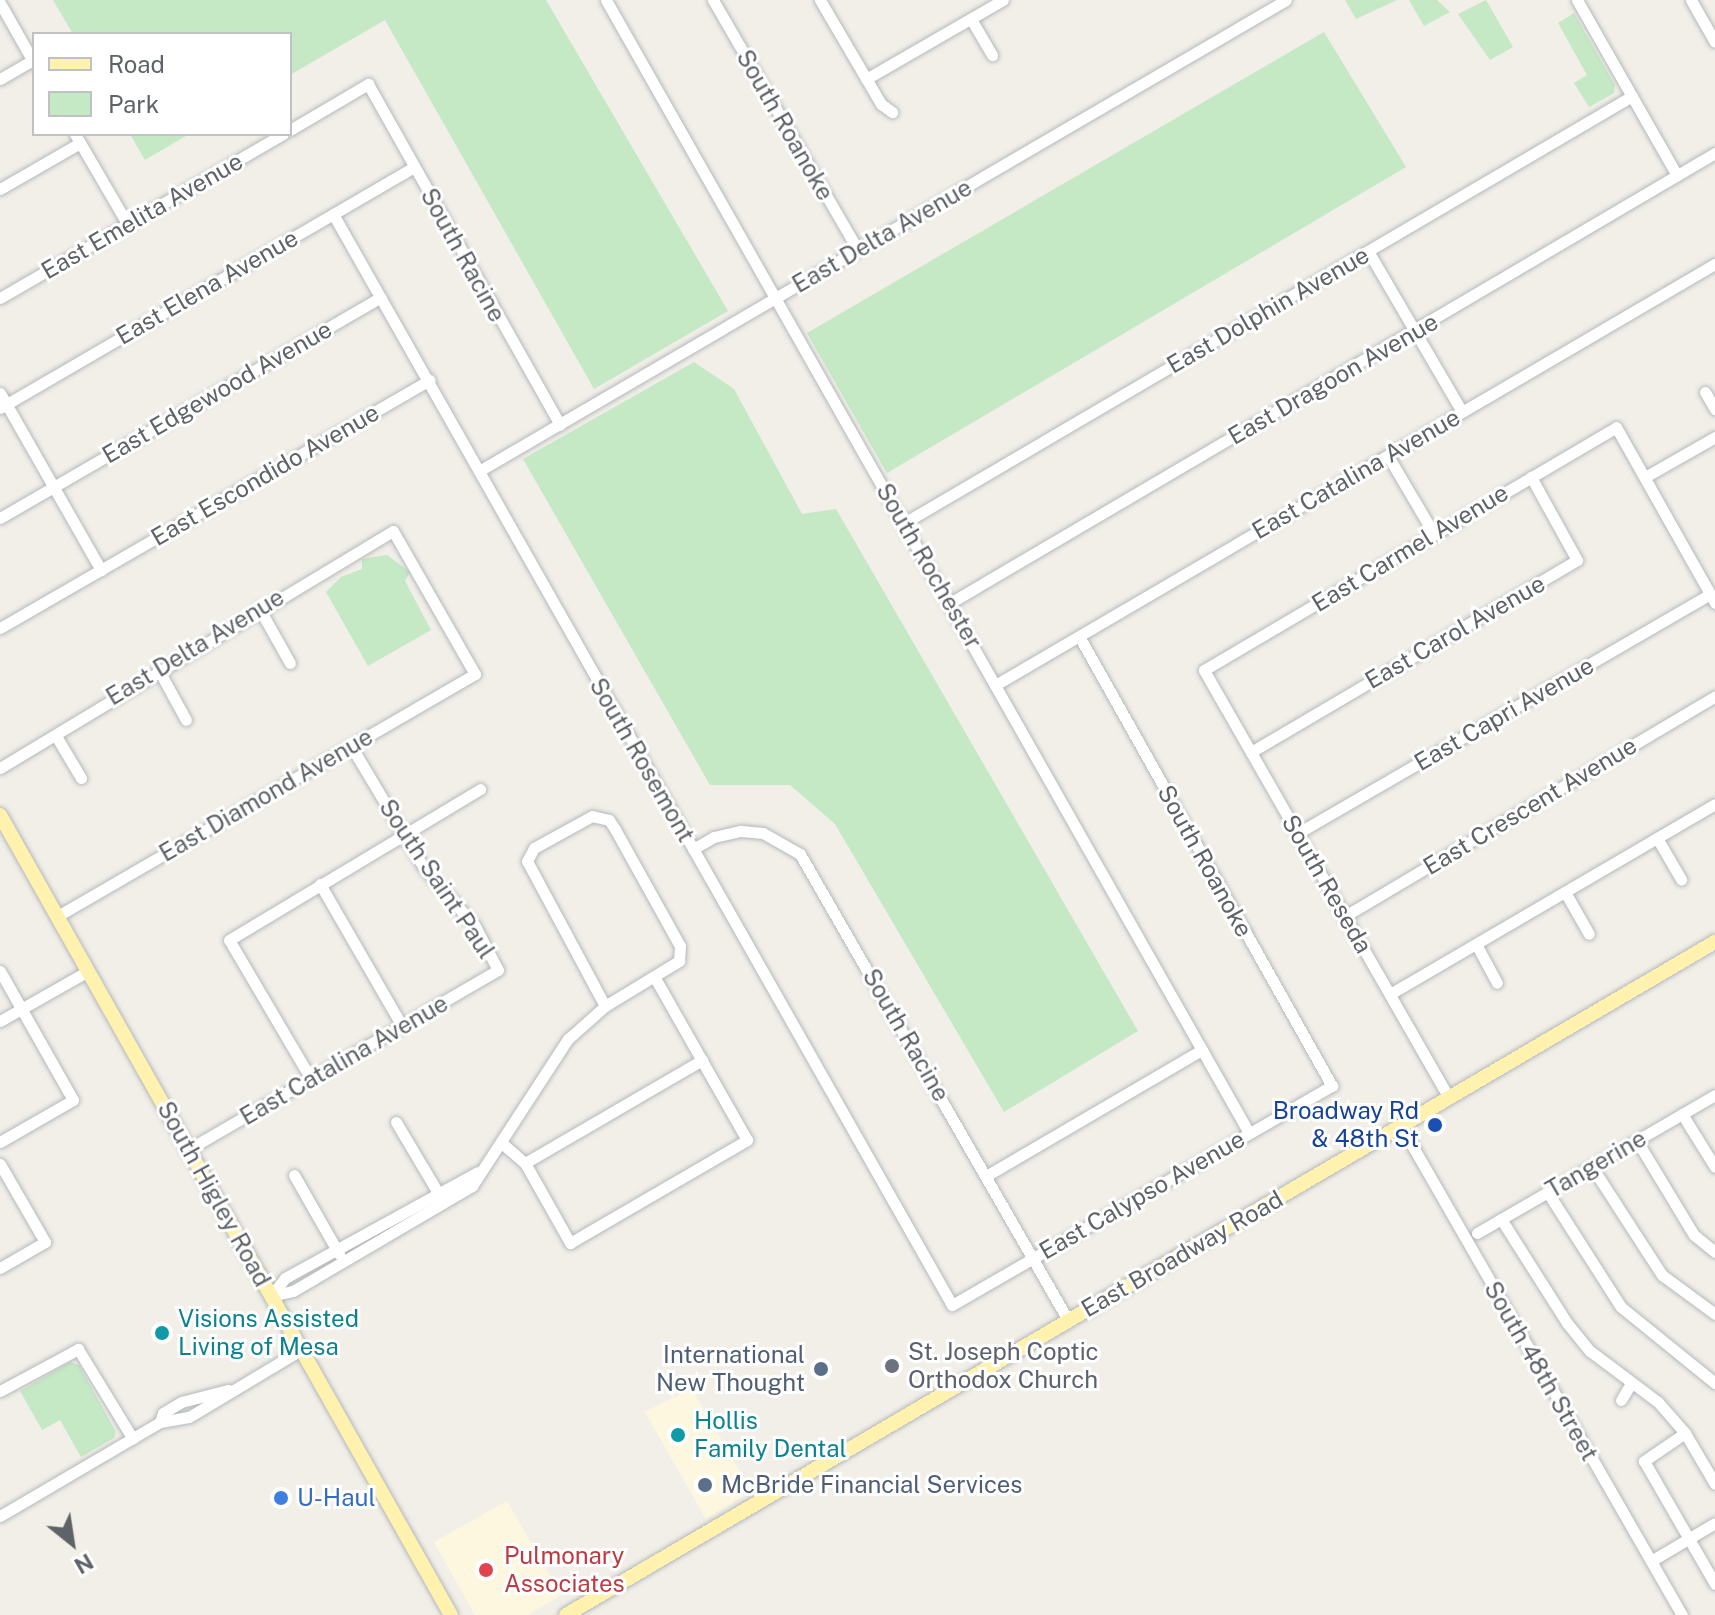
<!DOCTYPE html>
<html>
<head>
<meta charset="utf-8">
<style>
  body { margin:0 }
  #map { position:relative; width:1715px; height:1615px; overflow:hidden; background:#f1efe8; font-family:"Public Sans",sans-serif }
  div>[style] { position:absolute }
  .commercial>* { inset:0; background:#fef7e0 }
  .green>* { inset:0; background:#c5e8c5 }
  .roads { filter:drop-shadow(0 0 2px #b5b8bc) drop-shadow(0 0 2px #b5b8bc) }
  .minor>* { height:11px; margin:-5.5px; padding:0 5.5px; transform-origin:5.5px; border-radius:5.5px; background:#fff }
  .major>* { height:14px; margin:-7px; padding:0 7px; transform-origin:7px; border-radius:7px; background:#fff2af }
  .dots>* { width:22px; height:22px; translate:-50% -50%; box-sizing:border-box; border:4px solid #fff; border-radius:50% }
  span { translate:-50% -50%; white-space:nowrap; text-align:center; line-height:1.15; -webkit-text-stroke:6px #fff; paint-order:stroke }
  .street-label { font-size:24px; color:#5f6368 }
  .transit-label { font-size:24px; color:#164399 }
  .right { translate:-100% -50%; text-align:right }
  .culture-label { font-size:24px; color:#0d838f }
  .left { translate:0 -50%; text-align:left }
  .worship-label { font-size:24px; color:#5b616d }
  .service-label { font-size:24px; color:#4e5e75 }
  .shop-label { font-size:24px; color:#366cbe }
  .health-label { font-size:24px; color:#be3a42 }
  .legend { position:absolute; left:32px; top:32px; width:260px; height:104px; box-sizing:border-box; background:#fff; border:2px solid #bfc1c3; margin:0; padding:10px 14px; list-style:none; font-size:24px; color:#5f6368 }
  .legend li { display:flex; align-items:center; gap:16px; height:40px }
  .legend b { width:40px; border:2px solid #bfc1c3 }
  .north { position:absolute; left:32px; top:1503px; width:80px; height:80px; -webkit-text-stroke:6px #fff; paint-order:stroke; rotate:150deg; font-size:22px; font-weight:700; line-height:32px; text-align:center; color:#5f6368 }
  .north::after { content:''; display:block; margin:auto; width:28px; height:36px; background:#5f6368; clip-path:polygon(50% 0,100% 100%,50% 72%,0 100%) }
</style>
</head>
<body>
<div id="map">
  <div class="commercial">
    <i style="clip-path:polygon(688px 1382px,751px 1491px,706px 1519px,645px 1412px,682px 1393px,680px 1386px)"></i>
    <i style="clip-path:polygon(507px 1501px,561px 1595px,528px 1615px,475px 1615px,434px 1542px)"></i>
  </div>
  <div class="green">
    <i style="clip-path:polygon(53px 0,546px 0,728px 311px,594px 389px,385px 20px,290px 75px,290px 34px,73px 34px)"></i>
    <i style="clip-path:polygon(1345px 0,1397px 0,1356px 19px)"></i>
    <i style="clip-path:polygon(1409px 0,1437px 0,1450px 12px,1424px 26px)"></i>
    <i style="clip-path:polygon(1486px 0,1513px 47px,1490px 60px,1458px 14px)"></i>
    <i style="clip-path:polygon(1574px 13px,1615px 85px,1614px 93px,1589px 107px,1574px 83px,1587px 75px,1558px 23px)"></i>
    <i style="clip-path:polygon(1324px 32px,1406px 167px,887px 473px,807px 333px)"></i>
    <i style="clip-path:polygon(130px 134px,189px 134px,145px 160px)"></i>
    <i style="clip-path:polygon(694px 362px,734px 389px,802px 514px,836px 509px,1138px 1031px,1004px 1112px,835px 824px,790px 785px,710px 785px,523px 459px)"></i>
    <i style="clip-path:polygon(387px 555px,410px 572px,405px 581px,431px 630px,368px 666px,326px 592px,341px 577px,362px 569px,362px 559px)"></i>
    <i style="clip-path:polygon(70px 1362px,79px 1365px,116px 1432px,114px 1438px,81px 1457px,60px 1420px,42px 1430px,20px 1391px)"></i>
  </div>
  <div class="roads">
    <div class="minor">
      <i style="left:606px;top:0;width:1303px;rotate:60.42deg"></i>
      <i style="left:713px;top:0;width:289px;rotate:59.9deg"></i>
      <i style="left:820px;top:0;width:121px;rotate:59.6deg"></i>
      <i style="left:881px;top:104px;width:14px;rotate:36deg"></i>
      <i style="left:1577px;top:0;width:202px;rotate:60.3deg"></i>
      <i style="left:1691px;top:0;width:48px;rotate:60.3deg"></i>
      <i style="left:0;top:3px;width:69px;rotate:60.5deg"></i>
      <i style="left:971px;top:19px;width:42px;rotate:59.7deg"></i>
      <i style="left:0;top:79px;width:38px;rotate:-30deg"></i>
      <i style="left:866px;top:79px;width:158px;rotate:-30deg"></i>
      <i style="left:290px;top:130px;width:91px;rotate:-30.5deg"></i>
      <i style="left:368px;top:84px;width:391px;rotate:60.6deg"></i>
      <i style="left:75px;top:134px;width:105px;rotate:59.8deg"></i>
      <i style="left:0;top:189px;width:92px;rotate:-29.9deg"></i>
      <i style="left:333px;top:214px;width:1254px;rotate:60.43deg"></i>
      <i style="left:952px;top:1305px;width:439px;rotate:-30deg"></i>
      <i style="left:1332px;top:1086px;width:516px;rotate:-119.35deg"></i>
      <i style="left:1368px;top:251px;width:186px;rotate:59.7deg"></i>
      <i style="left:0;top:298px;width:327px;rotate:-30.1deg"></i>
      <i style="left:1705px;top:392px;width:20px;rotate:60deg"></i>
      <i style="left:0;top:393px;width:204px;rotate:60.3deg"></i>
      <i style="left:0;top:408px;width:479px;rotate:-30.2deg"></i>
      <i style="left:1388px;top:456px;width:91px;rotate:59.5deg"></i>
      <i style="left:479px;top:471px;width:934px;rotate:-30.27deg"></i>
      <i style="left:1645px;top:477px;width:81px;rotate:-29.7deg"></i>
      <i style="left:0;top:518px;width:440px;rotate:-30.1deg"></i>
      <i style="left:904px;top:523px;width:844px;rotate:-30.39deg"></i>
      <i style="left:950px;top:603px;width:888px;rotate:-30.47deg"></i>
      <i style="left:259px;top:608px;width:63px;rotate:60.6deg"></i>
      <i style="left:0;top:628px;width:496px;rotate:-30deg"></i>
      <i style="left:158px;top:669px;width:58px;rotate:61.2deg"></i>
      <i style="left:997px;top:684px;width:832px;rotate:-30.33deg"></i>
      <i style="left:56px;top:736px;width:49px;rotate:59.2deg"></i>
      <i style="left:1251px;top:752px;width:378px;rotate:-30.5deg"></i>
      <i style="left:1577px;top:560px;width:95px;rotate:-119deg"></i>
      <i style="left:0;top:768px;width:459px;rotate:-31.1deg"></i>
      <i style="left:393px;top:531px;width:165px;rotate:60.2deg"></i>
      <i style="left:475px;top:674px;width:483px;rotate:149.9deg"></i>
      <i style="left:1298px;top:833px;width:476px;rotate:-30.1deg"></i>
      <i style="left:1657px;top:838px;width:48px;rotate:59.7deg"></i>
      <i style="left:693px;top:849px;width:24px;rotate:-30deg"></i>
      <i style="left:714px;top:837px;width:28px;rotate:-13deg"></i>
      <i style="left:741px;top:831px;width:22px;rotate:5deg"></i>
      <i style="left:763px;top:833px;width:43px;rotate:29.6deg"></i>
      <i style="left:800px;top:854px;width:538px;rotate:60.1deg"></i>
      <i style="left:320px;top:884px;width:164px;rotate:60deg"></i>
      <i style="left:1565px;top:892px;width:48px;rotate:60.3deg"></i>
      <i style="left:1345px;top:916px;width:430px;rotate:-30.7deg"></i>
      <i style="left:1476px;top:944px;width:44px;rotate:61.7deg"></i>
      <i style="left:0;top:971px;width:148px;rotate:60.5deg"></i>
      <i style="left:73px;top:1100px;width:84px;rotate:150.1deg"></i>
      <i style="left:1390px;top:994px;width:376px;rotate:-30.3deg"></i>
      <i style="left:0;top:1021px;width:101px;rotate:-29.6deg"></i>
      <i style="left:311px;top:1079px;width:161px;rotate:-120.5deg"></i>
      <i style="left:229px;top:940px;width:293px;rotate:-31deg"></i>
      <i style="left:1449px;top:1098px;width:493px;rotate:-119.8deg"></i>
      <i style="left:1204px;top:670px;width:478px;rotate:-30.5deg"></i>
      <i style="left:1616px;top:427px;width:202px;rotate:60.6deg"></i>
      <i style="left:1682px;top:1114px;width:62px;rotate:58.1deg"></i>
      <i style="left:396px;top:1122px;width:86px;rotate:59.3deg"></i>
      <i style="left:1401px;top:1126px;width:564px;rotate:60.12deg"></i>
      <i style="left:1637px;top:1141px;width:110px;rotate:58.8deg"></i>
      <i style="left:1694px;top:1235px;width:27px;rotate:39deg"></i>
      <i style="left:504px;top:1145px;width:28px;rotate:41deg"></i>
      <i style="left:525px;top:1163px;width:92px;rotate:60.6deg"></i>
      <i style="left:570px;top:1243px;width:205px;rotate:-30.2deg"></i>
      <i style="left:747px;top:1140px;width:186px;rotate:-119.6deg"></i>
      <i style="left:189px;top:1149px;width:357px;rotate:-30.1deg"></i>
      <i style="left:498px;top:970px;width:50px;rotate:-117.6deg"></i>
      <i style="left:475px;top:926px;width:77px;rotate:-131.3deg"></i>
      <i style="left:424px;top:868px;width:142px;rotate:-120.9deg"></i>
      <i style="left:525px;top:1163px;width:205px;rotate:-30.2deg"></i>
      <i style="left:0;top:1164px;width:90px;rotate:60deg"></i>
      <i style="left:45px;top:1242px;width:52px;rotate:150deg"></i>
      <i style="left:1592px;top:1167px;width:129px;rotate:57.1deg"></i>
      <i style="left:1662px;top:1275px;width:66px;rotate:36.3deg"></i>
      <i style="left:294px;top:1175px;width:91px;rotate:60.3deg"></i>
      <i style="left:986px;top:1176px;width:250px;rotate:-30.3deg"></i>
      <i style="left:1548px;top:1193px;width:135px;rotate:57.4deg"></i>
      <i style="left:1621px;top:1307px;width:121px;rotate:39deg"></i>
      <i style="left:1501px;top:1219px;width:123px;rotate:57.6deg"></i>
      <i style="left:1567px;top:1323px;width:36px;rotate:51deg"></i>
      <i style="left:1590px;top:1351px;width:85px;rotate:36.9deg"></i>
      <i style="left:1658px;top:1402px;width:41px;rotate:48.9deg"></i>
      <i style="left:1685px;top:1433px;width:59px;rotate:59.5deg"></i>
      <i style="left:1477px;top:1233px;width:275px;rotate:-30.1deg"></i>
      <i style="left:271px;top:1296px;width:23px;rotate:-13deg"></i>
      <i style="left:293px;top:1291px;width:208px;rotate:-30.4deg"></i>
      <i style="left:472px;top:1186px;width:176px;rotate:-56.9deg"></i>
      <i style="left:568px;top:1039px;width:50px;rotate:-41.7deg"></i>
      <i style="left:605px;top:1006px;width:87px;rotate:-31.3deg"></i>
      <i style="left:679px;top:961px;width:15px;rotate:-86deg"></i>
      <i style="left:680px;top:946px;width:134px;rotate:-119.1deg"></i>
      <i style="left:615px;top:829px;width:11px;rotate:-124deg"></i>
      <i style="left:609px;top:820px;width:17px;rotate:-167deg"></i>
      <i style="left:592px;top:816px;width:66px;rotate:151.1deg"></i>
      <i style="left:534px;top:848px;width:15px;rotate:118deg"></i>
      <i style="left:527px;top:861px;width:165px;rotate:61.7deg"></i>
      <i style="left:271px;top:1296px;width:23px;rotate:-52deg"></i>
      <i style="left:285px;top:1278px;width:220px;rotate:-28.8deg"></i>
      <i style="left:0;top:1391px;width:89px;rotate:-28.3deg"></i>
      <i style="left:78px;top:1349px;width:105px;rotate:58.6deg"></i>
      <i style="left:1621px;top:1400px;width:17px;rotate:-59deg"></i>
      <i style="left:160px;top:1422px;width:29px;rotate:-10deg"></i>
      <i style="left:189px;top:1417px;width:132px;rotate:-31deg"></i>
      <i style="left:1685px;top:1433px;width:50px;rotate:145.7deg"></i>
      <i style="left:1644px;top:1461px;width:142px;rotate:60deg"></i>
      <i style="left:0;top:1516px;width:186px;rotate:-30.4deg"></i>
      <i style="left:160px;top:1422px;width:9px;rotate:-72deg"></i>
      <i style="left:163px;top:1413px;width:21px;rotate:-31deg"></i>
      <i style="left:181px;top:1402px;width:49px;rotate:-14.3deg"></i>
      <i style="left:1651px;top:1561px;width:74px;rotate:-30.7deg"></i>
    </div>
    <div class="major">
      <i style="left:0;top:815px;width:918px;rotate:60.59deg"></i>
      <i style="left:566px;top:1615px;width:1332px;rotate:-30.36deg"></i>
    </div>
  </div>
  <div class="dots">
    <i style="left:1435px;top:1125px;background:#1a4fb4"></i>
    <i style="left:162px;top:1333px;background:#0f9aa8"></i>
    <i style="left:892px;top:1366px;background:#6b7280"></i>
    <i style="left:821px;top:1369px;background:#5c6f8a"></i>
    <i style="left:678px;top:1435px;background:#0f9aa8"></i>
    <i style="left:705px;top:1485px;background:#5c6f8a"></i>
    <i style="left:281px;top:1498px;background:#3f7fe0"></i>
    <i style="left:486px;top:1570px;background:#e0444e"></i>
  </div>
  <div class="street-label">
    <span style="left:785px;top:125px;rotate:60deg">South Roanoke</span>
    <span style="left:142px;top:216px;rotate:-30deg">East Emelita Avenue</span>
    <span style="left:882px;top:236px;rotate:-30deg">East Delta Avenue</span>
    <span style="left:463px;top:255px;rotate:61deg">South Racine</span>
    <span style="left:207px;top:287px;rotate:-30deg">East Elena Avenue</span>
    <span style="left:1268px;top:310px;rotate:-30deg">East Dolphin Avenue</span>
    <span style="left:1333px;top:379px;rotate:-30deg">East Dragoon Avenue</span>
    <span style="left:217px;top:392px;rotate:-30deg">East Edgewood Avenue</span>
    <span style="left:1356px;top:474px;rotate:-30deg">East Catalina Avenue</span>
    <span style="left:265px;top:475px;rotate:-30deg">East Escondido Avenue</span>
    <span style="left:1410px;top:548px;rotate:-31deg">East Carmel Avenue</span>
    <span style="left:929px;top:566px;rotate:60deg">South Rochester</span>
    <span style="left:1455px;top:632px;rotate:-30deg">East Carol Avenue</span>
    <span style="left:195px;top:647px;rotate:-31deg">East Delta Avenue</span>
    <span style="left:1504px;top:714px;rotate:-30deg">East Capri Avenue</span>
    <span style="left:642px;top:760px;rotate:60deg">South Rosemont</span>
    <span style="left:266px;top:795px;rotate:-30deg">East Diamond Avenue</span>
    <span style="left:1530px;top:806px;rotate:-31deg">East Crescent Avenue</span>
    <span style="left:1205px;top:861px;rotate:61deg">South Roanoke</span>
    <span style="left:437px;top:879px;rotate:56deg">South Saint Paul</span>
    <span style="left:1327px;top:884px;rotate:60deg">South Reseda</span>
    <span style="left:906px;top:1035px;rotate:60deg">South Racine</span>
    <span style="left:344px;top:1060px;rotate:-30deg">East Catalina Avenue</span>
    <span style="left:1596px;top:1164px;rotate:-30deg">Tangerine</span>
    <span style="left:214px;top:1194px;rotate:61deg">South Higley Road</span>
    <span style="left:1142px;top:1195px;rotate:-30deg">East Calypso Avenue</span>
    <span style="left:1182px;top:1254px;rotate:-30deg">East Broadway Road</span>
    <span style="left:1541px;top:1371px;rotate:60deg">South 48th Street</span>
  </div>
  <div class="transit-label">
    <span class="right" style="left:1419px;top:1125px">Broadway Rd<br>&amp; 48th St</span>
  </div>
  <div class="culture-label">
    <span class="left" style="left:178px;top:1333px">Visions Assisted<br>Living of Mesa</span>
    <span class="left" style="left:694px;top:1435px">Hollis<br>Family Dental</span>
  </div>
  <div class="worship-label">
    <span class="left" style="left:908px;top:1366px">St. Joseph Coptic<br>Orthodox Church</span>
  </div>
  <div class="service-label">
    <span class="right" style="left:805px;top:1369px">International<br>New Thought</span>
    <span class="left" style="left:721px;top:1485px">McBride Financial Services</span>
  </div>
  <div class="shop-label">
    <span class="left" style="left:297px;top:1498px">U-Haul</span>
  </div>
  <div class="health-label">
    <span class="left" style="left:504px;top:1570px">Pulmonary<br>Associates</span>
  </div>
  <ul class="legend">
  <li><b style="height:10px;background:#fff2af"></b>Road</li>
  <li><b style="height:22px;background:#c5e8c5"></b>Park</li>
  </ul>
  <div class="north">N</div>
</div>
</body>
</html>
